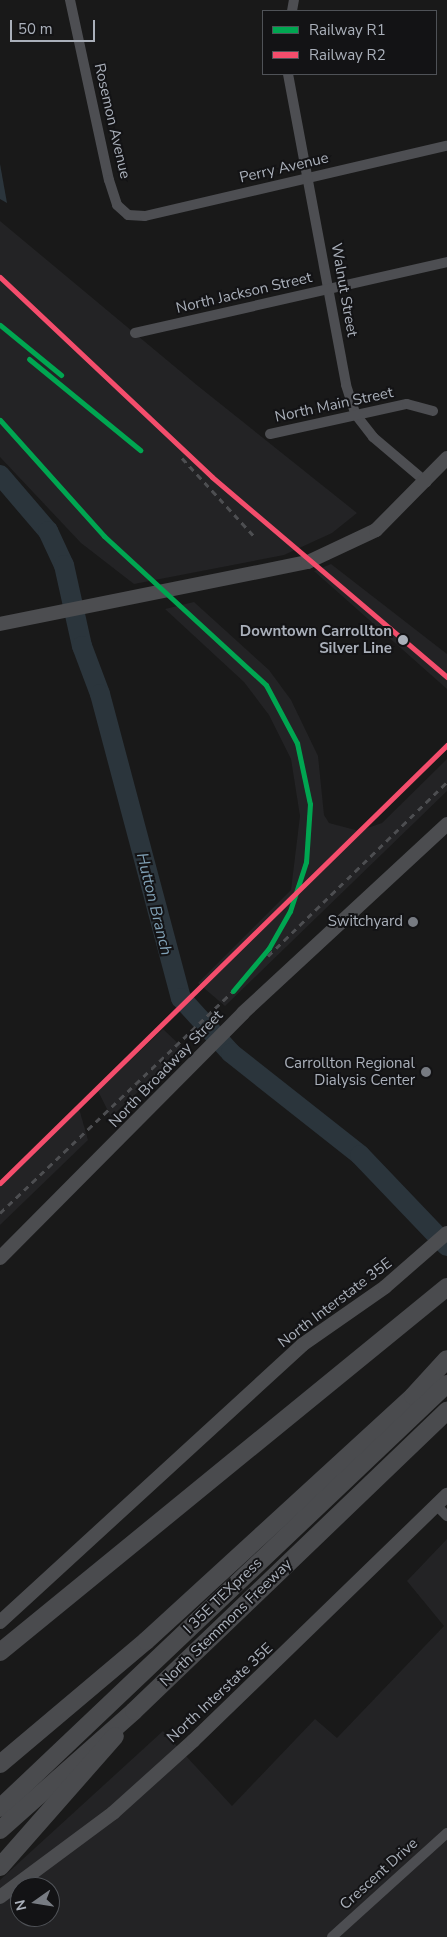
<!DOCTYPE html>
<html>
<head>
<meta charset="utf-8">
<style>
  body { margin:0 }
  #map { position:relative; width:447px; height:1937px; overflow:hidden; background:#191919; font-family:"Nunito Sans",sans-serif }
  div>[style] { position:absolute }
  .built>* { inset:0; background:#232325 }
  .water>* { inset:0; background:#2b353c }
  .river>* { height:20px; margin:-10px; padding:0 10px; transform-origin:10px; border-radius:10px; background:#2b353c }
  .street>* { height:10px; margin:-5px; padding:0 5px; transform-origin:5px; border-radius:5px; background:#4d4e52 }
  .secondary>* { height:14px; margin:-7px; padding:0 7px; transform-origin:7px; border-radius:7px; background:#4c4d50 }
  .highway>* { height:18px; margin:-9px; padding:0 9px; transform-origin:9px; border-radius:9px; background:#4a4b4e }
  .rail>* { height:3px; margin-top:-1.5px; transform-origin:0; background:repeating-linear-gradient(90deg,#4d4e51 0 6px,transparent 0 11px) }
  .rail-1>* { height:5px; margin:-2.5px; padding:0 2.5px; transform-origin:2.5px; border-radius:2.5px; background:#00a651 }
  .rail-2>* { height:5px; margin:-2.5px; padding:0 2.5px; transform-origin:2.5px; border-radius:2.5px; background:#f44d6c }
  .dots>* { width:14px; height:14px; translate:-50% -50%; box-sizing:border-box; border:2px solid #131315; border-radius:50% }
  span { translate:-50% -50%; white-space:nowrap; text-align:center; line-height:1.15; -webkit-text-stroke:4px #131315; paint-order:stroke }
  .street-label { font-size:15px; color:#aab0ba }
  .stop-label { font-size:15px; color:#aab0ba; font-weight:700 }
  .right { translate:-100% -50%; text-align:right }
  .poi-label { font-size:15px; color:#aab0ba }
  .water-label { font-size:16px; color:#80a1b6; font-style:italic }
  .legend { position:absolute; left:262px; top:10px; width:175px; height:65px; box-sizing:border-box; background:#131315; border:1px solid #4f5257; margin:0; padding:6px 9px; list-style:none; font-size:15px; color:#aab0ba }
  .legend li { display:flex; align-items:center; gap:10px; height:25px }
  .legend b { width:25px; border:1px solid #4f5257 }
  .north { position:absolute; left:10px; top:1877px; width:50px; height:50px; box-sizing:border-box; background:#131315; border:1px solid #4f5257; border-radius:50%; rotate:257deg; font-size:14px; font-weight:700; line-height:20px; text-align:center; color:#aab0ba }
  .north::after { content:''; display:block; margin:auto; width:18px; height:22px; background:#777b82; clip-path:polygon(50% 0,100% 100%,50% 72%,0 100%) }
  .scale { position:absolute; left:10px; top:20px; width:85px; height:22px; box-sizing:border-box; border:2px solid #aab0ba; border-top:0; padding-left:6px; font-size:15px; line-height:18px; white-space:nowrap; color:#aab0ba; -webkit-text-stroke:4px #131315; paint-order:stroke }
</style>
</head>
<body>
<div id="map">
  <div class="built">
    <i style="clip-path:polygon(0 221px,198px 386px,357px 513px,332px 533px,284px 555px,134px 584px,81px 543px,0 457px)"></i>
    <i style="clip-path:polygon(331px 564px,447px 654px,447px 689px,314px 571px)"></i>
    <i style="clip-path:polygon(194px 602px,269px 670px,291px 700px,318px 756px,324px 815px,329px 823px,359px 831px,382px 823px,447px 759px,447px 791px,225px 1006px,198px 983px,291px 890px,300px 816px,291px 759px,269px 715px,244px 682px,165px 609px)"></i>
    <i style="clip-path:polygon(163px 1029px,184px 1049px,111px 1117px,98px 1091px)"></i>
    <i style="clip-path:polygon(78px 1105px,88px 1140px,0 1225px,0 1183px)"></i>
    <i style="clip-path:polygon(evenodd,447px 1539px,447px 1937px,0 1937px,0 1880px,163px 1731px,232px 1806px,315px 1719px,337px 1738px,444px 1626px,407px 1581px,447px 1539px,20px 1887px,50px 1887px,50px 1917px,20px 1917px,20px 1887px)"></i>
  </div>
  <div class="water">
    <i style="clip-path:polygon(0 164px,7px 203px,0 199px)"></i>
  </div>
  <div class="river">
    <i style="left:0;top:475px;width:74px;rotate:49.4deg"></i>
    <i style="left:48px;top:531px;width:38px;rotate:65deg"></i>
    <i style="left:64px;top:565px;width:83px;rotate:77.5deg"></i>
    <i style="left:82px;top:646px;width:51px;rotate:69.4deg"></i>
    <i style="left:100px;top:694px;width:315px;rotate:75.1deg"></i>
    <i style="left:181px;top:998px;width:74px;rotate:47.7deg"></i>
    <i style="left:231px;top:1053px;width:164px;rotate:38.3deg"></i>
    <i style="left:360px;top:1155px;width:126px;rotate:46.3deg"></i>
  </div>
  <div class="street">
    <i style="left:70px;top:0;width:184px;rotate:77.8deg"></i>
    <i style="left:109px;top:180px;width:26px;rotate:72deg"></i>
    <i style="left:117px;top:205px;width:15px;rotate:42deg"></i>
    <i style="left:128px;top:215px;width:17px;rotate:3deg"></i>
    <i style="left:145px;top:216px;width:310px;rotate:-13.1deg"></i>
    <i style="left:292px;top:11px;width:11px;rotate:-80deg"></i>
    <i style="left:288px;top:74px;width:316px;rotate:79.4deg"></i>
    <i style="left:346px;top:385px;width:32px;rotate:72deg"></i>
    <i style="left:356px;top:415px;width:28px;rotate:52deg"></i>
    <i style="left:373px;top:437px;width:70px;rotate:40.3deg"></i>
    <i style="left:135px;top:333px;width:320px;rotate:-12.8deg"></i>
    <i style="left:270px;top:434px;width:140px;rotate:-12.4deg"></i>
    <i style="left:407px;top:404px;width:27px;rotate:15deg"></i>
    <i style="left:438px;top:1507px;width:13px;rotate:45deg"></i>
    <i style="left:332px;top:1937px;width:155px;rotate:-42.1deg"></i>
  </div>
  <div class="secondary">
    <i style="left:0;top:624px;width:314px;rotate:-11.4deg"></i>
    <i style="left:308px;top:562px;width:75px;rotate:-25.2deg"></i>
    <i style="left:376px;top:530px;width:101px;rotate:-45.4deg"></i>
    <i style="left:0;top:1258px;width:345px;rotate:-45.2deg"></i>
    <i style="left:243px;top:1013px;width:278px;rotate:-42.8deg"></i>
    <i style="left:0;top:1622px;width:410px;rotate:-42.5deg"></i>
    <i style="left:302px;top:1345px;width:101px;rotate:-34.9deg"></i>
    <i style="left:385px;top:1287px;width:82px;rotate:-41.1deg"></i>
    <i style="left:0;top:1897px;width:141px;rotate:-36.6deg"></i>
    <i style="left:113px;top:1813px;width:108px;rotate:-42deg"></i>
    <i style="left:193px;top:1741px;width:354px;rotate:-44.1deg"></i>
  </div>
  <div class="highway">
    <i style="left:0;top:1652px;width:577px;rotate:-39.23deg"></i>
    <i style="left:0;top:1764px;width:191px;rotate:-40.1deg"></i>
    <i style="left:146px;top:1641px;width:362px;rotate:-42.5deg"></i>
    <i style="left:413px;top:1396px;width:50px;rotate:-47.4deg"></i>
    <i style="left:0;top:1808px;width:616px;rotate:-43.49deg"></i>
    <i style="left:0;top:1830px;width:179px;rotate:-41.6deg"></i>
    <i style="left:134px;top:1711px;width:434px;rotate:-43.8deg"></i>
    <i style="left:0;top:1867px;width:174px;rotate:-48.7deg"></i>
  </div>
  <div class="rail">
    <i style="left:0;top:277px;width:291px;rotate:43.3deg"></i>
    <i style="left:212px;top:477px;width:309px;rotate:40.4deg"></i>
    <i style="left:0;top:420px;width:156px;rotate:48.1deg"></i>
    <i style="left:104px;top:536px;width:220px;rotate:42.6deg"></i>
    <i style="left:266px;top:685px;width:66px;rotate:61.9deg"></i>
    <i style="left:297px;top:743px;width:62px;rotate:78deg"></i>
    <i style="left:310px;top:804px;width:58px;rotate:93.9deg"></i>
    <i style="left:306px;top:862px;width:52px;rotate:108.1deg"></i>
    <i style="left:290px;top:911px;width:43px;rotate:119.6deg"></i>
    <i style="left:269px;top:948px;width:56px;rotate:129.9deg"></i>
    <i style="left:182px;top:458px;width:108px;rotate:47.3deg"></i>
    <i style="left:268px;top:956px;width:250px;rotate:-44.2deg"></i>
    <i style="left:0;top:1213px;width:329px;rotate:-43.6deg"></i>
  </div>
  <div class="rail-1">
    <i style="left:0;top:325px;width:79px;rotate:39.3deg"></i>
    <i style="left:29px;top:359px;width:144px;rotate:39.3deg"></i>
    <i style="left:0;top:420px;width:156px;rotate:48.1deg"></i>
    <i style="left:104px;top:536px;width:220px;rotate:42.6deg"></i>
    <i style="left:266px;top:685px;width:66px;rotate:61.9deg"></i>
    <i style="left:297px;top:743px;width:62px;rotate:78deg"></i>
    <i style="left:310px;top:804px;width:58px;rotate:93.9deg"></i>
    <i style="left:306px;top:862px;width:52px;rotate:108.1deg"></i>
    <i style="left:290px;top:911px;width:43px;rotate:119.6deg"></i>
    <i style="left:269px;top:948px;width:56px;rotate:129.9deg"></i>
  </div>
  <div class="rail-2">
    <i style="left:0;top:277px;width:291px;rotate:43.3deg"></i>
    <i style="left:212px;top:477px;width:309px;rotate:40.4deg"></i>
    <i style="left:0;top:1183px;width:626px;rotate:-44.42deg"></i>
  </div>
  <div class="dots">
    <i style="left:403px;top:640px;background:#aab0ba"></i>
    <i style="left:413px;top:922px;background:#777b82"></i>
    <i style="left:426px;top:1072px;background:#777b82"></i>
  </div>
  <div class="street-label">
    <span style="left:112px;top:121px;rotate:77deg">Rosemon Avenue</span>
    <span style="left:284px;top:168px;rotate:-13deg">Perry Avenue</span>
    <span style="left:344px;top:290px;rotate:80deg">Walnut Street</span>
    <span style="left:244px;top:293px;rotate:-13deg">North Jackson Street</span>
    <span style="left:334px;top:405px;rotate:-12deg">North Main Street</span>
    <span style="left:166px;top:1069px;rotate:-46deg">North Broadway Street</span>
    <span style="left:335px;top:1303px;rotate:-37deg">North Interstate 35E</span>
    <span style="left:223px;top:1596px;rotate:-44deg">I 35E TEXpress</span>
    <span style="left:226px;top:1623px;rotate:-44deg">North Stemmons Freeway</span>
    <span style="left:220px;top:1693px;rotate:-43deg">North Interstate 35E</span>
    <span style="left:379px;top:1874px;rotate:-42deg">Crescent Drive</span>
  </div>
  <div class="stop-label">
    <span class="right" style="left:392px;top:640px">Downtown Carrollton<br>Silver Line</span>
  </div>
  <div class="poi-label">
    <span class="right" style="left:403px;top:922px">Switchyard</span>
    <span class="right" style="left:415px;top:1072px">Carrollton Regional<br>Dialysis Center</span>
  </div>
  <div class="water-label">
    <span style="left:154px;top:904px;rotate:76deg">Hutton Branch</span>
  </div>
  <ul class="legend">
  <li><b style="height:6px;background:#00a651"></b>Railway R1</li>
  <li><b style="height:6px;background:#f44d6c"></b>Railway R2</li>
  </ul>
  <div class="north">N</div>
  <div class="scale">50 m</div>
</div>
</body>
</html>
